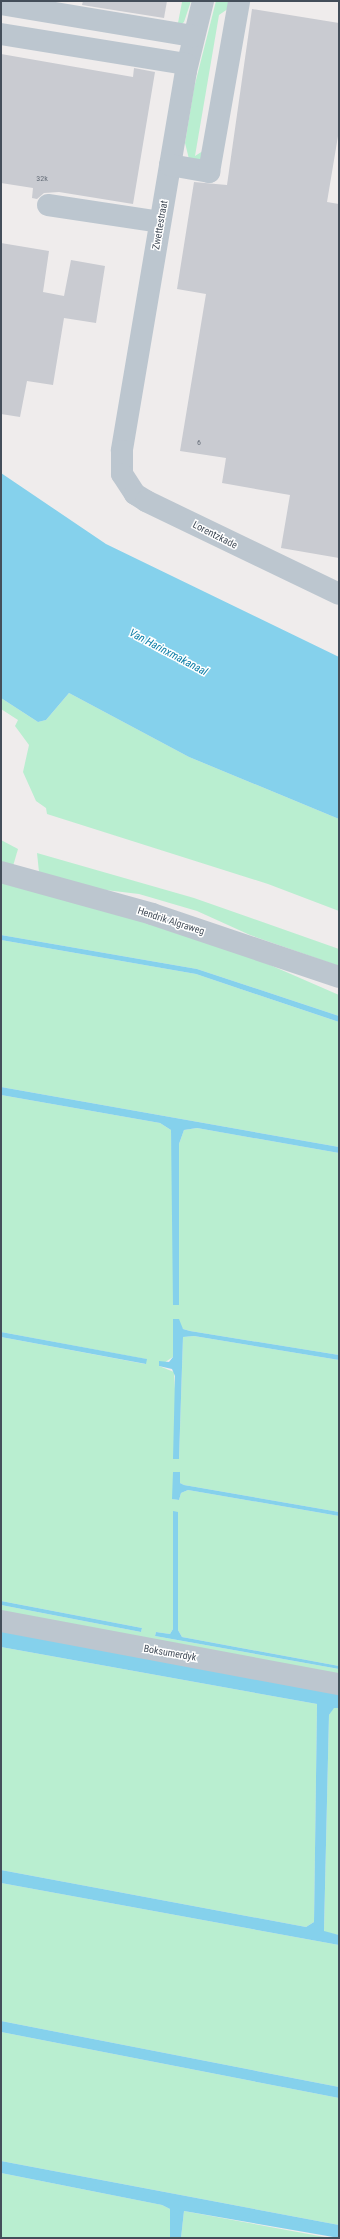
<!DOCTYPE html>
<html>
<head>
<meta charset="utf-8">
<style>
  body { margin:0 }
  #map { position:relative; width:340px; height:2239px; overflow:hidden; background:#efecec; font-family:"Roboto Condensed",sans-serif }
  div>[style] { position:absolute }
  .green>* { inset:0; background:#b9eed0 }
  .water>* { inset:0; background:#85d1ec }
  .building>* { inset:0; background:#c9cbd1 }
  .minor>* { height:22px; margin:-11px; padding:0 11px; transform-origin:11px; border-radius:11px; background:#bcc6cf }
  span { translate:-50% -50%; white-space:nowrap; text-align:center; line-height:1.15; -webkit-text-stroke:3px #fff; paint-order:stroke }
  .number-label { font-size:8px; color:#656d78 }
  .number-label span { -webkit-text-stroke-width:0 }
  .street-label { font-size:10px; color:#444e5a }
  .water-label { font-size:11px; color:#0b7da6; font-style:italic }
  .frame { position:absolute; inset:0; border:2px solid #444e5a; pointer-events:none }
</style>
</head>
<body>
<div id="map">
  <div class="green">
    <i style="clip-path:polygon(178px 1px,191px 1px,184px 22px,177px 28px,182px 2px)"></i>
    <i style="clip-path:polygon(216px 1px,232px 1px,232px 6px,219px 15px,195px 156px,206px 149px,206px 160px,189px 159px,185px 143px,194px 88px)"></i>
    <i style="clip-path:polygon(69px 693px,189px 757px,339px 819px,339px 911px,268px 884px,47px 814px,46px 808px,36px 801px,23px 772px,29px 745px,15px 726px,18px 720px,1px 709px,1px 698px,38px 722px,46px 720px)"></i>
    <i style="clip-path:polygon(1px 840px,18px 849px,13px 866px,1px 863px)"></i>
    <i style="clip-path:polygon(37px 853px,194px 898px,339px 949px,339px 966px,250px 935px,197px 911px,139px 894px,97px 889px,39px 872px)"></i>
    <i style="clip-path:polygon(1px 883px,113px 912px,247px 955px,339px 995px,339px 1016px,197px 969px,1px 935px)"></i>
    <i style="clip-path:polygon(1px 940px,196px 974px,339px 1022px,339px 1147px,1px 1087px)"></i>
    <i style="clip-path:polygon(1px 1095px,160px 1123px,171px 1130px,179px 1305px,179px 1144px,184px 1130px,197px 1128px,339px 1153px,339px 1355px,190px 1331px,183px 1329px,173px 1319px,173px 1357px,159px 1366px,174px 1372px,179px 1459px,183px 1337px,194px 1336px,339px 1360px,339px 1512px,184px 1485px,180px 1483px,179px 1472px,173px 1472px,173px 1499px,179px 1500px,181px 1493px,188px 1490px,339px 1516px,339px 1666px,182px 1637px,178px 1630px,178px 1512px,173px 1512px,173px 1629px,170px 1634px,156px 1632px,155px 1636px,339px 1669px,339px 1679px,1px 1616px,1px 1605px,141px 1632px,142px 1628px,1px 1601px,1px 1337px,145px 1364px,146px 1359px,1px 1332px)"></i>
    <i style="clip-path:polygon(1px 1647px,317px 1704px,314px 1922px,306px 1927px,1px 1870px)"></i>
    <i style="clip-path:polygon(334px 1707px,339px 1708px,339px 1935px,324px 1932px,329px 1715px)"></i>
    <i style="clip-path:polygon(1px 1883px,339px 1945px,339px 2087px,1px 2021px)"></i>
    <i style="clip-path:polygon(1px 2032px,339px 2098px,339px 2225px,1px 2161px)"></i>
    <i style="clip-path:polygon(1px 2173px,162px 2205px,170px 2209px,170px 2238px,1px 2238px)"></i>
    <i style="clip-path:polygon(184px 2211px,330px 2238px,181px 2238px)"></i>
  </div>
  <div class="water">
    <i style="clip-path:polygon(1px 473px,106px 544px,339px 657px,339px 819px,189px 757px,69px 693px,46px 720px,38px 722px,1px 698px)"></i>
    <i style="clip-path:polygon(1px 935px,197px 969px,339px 1016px,339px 1022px,196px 974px,1px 940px)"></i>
    <i style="clip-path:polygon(1px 1087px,339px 1147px,339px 1153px,197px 1128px,184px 1130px,179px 1144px,179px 1305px,173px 1305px,171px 1130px,160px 1123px,1px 1095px)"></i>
    <i style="clip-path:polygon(173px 1319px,179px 1319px,183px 1329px,190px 1331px,339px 1355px,339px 1360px,194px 1336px,183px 1337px,179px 1459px,173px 1459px,175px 1376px,172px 1369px,159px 1366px,159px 1361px,169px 1362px,173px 1357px)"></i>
    <i style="clip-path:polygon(1px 1332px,147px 1359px,146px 1364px,1px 1337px)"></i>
    <i style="clip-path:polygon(173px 1472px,180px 1472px,180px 1483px,184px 1485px,339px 1512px,339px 1516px,188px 1490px,181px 1493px,179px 1500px,172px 1499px)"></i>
    <i style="clip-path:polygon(173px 1511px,178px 1512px,178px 1630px,182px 1637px,339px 1666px,339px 1669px,155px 1636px,156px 1632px,170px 1634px,173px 1629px)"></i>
    <i style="clip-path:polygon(1px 1601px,142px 1628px,141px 1632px,1px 1605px)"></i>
    <i style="clip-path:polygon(1px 1630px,339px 1693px,339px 1708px,334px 1708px,329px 1715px,324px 1931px,339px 1935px,339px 1945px,1px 1883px,1px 1870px,306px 1927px,314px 1922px,317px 1704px,1px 1647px)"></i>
    <i style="clip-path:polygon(1px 2021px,339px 2087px,339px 2098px,1px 2032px)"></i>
    <i style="clip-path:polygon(1px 2161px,339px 2225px,339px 2238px,184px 2211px,181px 2238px,170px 2238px,170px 2209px,162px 2205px,1px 2173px)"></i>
  </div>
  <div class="building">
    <i style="clip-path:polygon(83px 1px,167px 1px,164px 18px,82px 5px)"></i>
    <i style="clip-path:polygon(252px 9px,339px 23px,339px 130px,327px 202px,339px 204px,339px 558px,281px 548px,290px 495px,222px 483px,226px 458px,180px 451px,206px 294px,177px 289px,194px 182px,227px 185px)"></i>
    <i style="clip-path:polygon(1px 54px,133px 77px,134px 68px,155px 72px,133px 204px,59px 192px,44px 193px,37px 199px,32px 198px,33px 188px,1px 183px)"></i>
    <i style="clip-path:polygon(1px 243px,49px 251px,43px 292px,64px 296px,71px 260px,105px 266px,96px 323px,64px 318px,53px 385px,27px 381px,20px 417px,1px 414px)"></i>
  </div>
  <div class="minor">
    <i style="left:203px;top:1px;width:72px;rotate:103.7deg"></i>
    <i style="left:186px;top:71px;width:385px;rotate:99.6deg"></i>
    <i style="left:122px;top:451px;width:23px;rotate:90deg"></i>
    <i style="left:122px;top:474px;width:24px;rotate:57deg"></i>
    <i style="left:135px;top:494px;width:13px;rotate:32deg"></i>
    <i style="left:146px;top:501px;width:214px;rotate:25.7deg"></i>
    <i style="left:1px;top:4px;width:195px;rotate:9.5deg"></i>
    <i style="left:1px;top:34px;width:188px;rotate:9.2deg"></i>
    <i style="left:170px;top:165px;width:40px;rotate:10deg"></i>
    <i style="left:209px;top:172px;width:174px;rotate:-80deg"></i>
    <i style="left:48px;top:205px;width:113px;rotate:8.6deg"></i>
    <i style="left:1px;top:872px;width:157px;rotate:15.5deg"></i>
    <i style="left:152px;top:914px;width:197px;rotate:18.6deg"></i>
    <i style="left:1px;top:1621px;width:344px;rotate:10.6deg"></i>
  </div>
  <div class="number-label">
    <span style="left:42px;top:179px">32k</span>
    <span style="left:199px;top:443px">6</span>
  </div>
  <div class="street-label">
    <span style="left:160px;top:225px;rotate:-80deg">Zwettestraat</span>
    <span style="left:215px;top:535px;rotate:27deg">Lorentzkade</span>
    <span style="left:171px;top:921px;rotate:18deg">Hendrik Algraweg</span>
    <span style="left:170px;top:1653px;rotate:10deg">Boksumerdyk</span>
  </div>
  <div class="water-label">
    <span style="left:168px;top:653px;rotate:28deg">Van Harinxmakanaal</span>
  </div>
  <div class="frame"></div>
</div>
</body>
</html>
